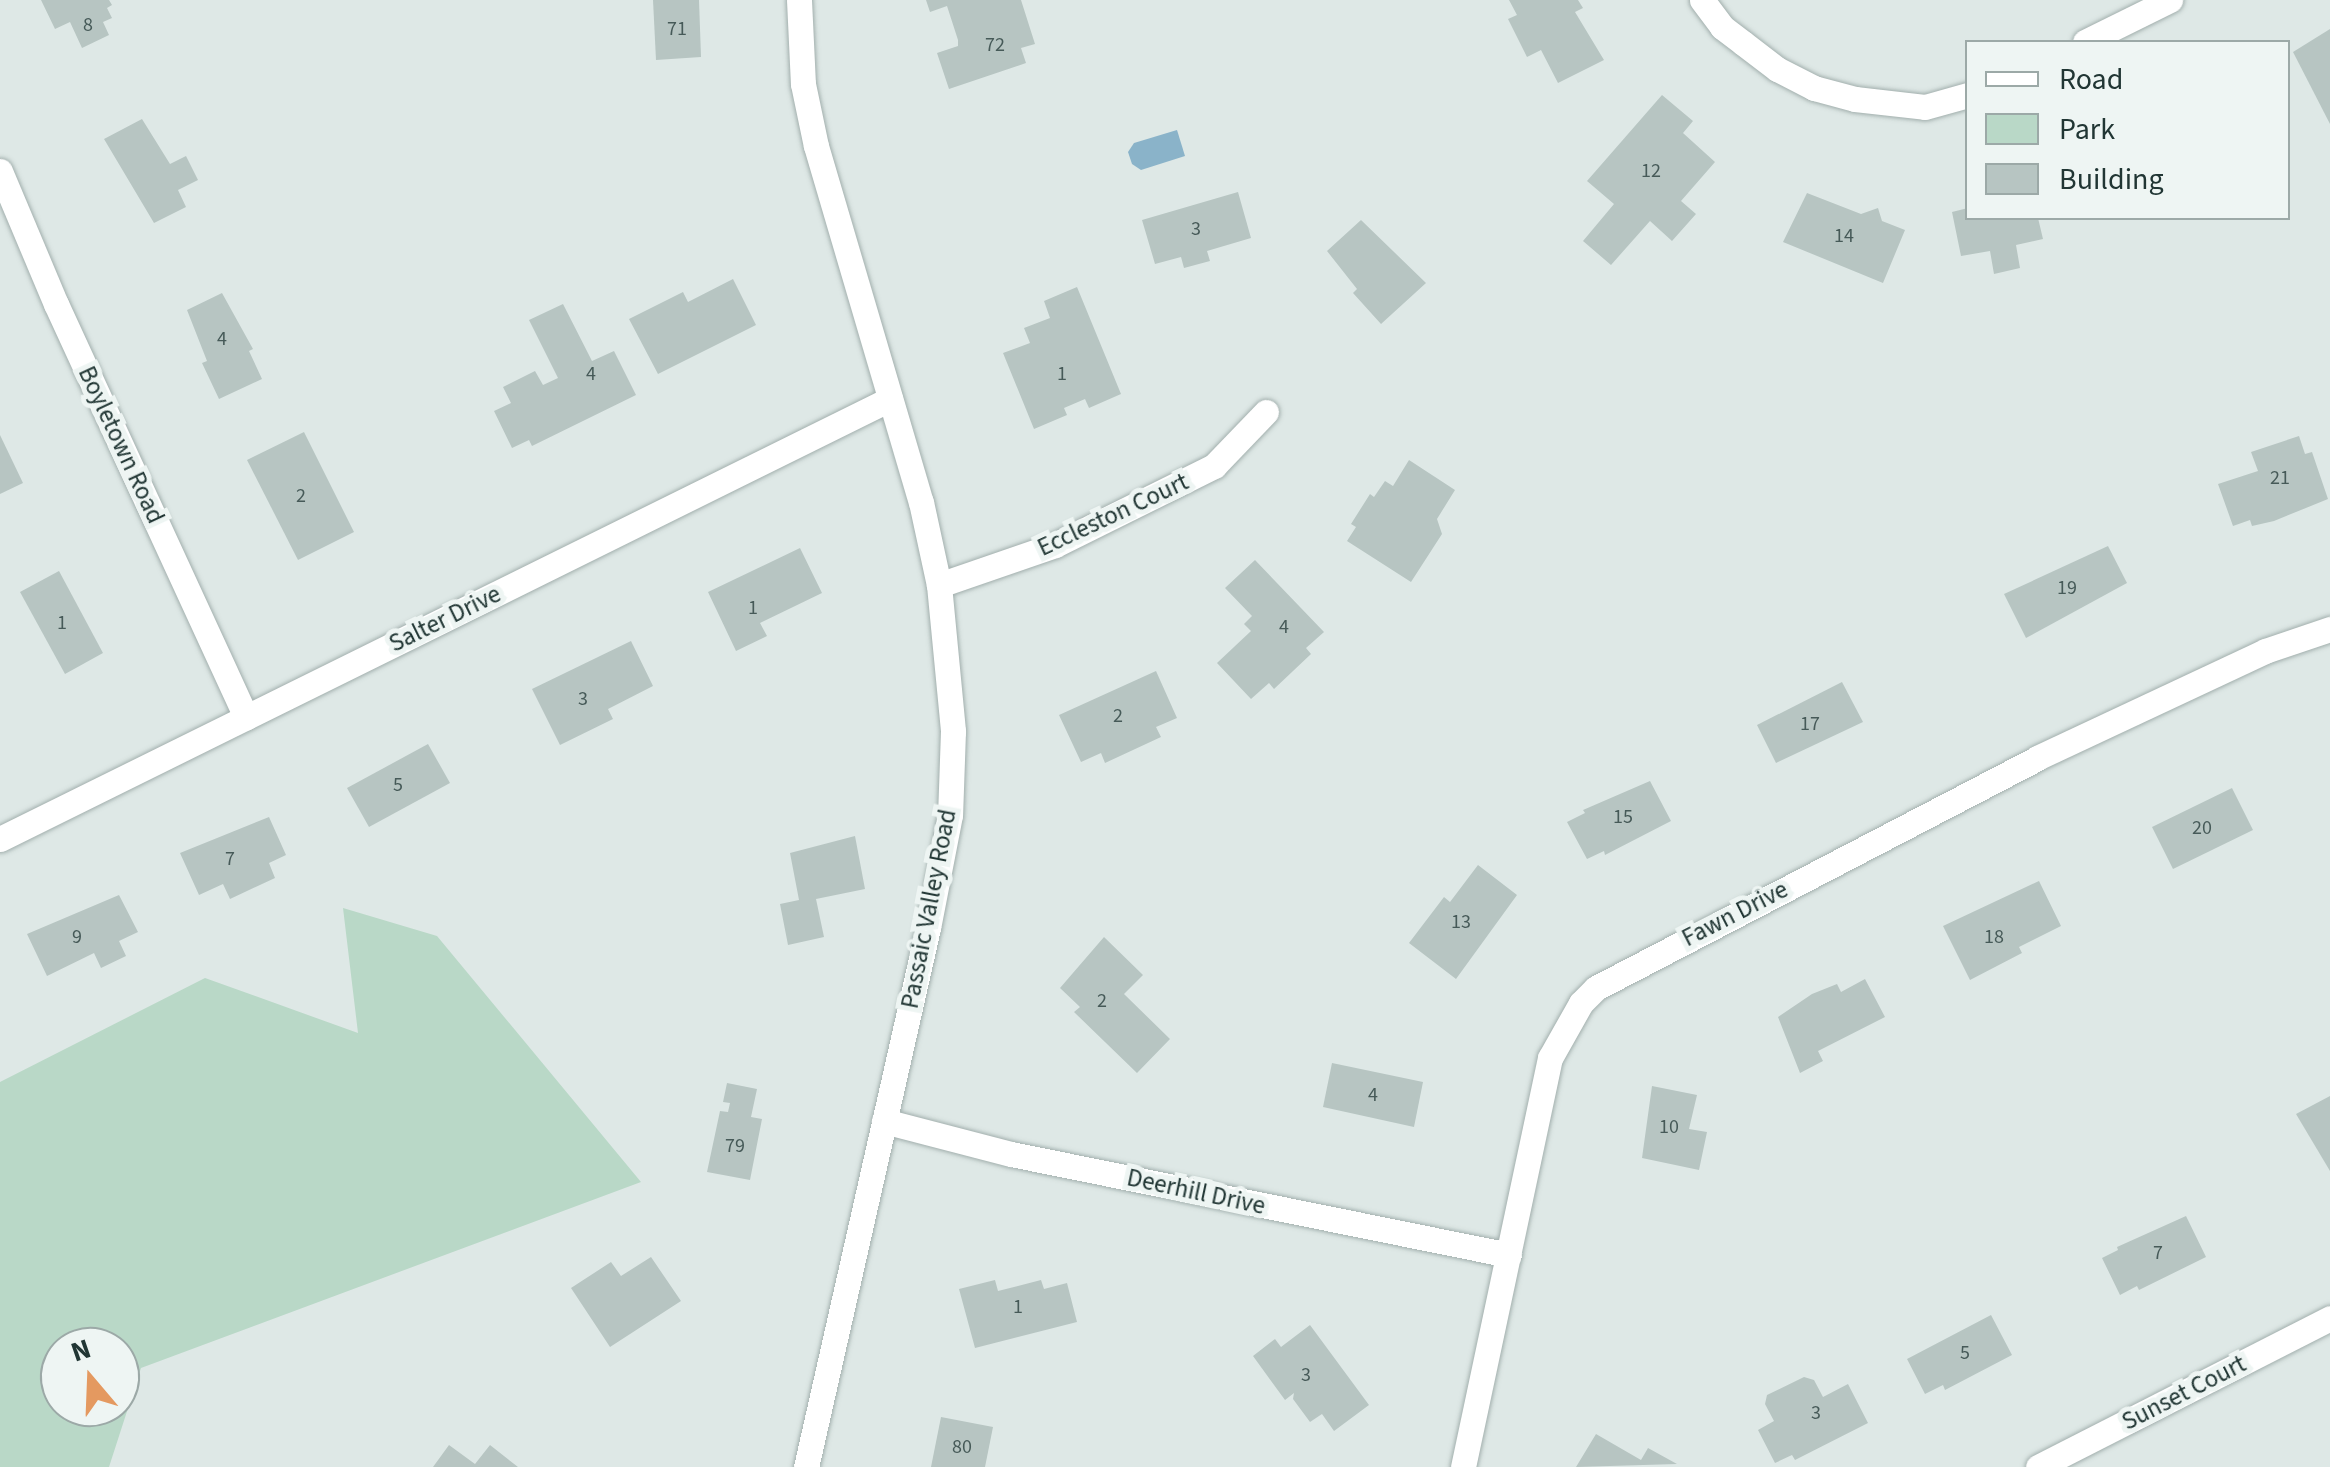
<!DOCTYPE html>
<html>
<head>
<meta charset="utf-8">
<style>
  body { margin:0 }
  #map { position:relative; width:2330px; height:1467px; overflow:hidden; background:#dee8e6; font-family:"Source Sans 3",sans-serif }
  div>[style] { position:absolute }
  .green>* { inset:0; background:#b9d8c7 }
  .water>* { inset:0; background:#8ab3c9 }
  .building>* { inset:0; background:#b7c5c2 }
  .roads { filter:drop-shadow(0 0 2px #a2afad) drop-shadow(0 0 2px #a2afad) }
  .street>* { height:25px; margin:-12.5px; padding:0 12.5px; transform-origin:12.5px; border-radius:12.5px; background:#fff }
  span { translate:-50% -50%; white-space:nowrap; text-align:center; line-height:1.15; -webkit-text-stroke:10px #eef5f3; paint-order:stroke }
  .number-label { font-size:20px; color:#465a58 }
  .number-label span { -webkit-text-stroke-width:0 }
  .street-label { font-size:25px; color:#213634 }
  .legend { position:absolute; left:1965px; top:40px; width:325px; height:180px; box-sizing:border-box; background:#eef5f3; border:2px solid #9ca9a7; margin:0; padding:12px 18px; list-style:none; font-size:30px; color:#213634 }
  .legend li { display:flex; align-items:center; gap:20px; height:50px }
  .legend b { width:50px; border:2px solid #9ca9a7 }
  .north { position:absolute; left:40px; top:1327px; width:100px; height:100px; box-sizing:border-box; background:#eef5f3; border:2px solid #9ca9a7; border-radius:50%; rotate:341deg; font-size:28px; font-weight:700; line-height:40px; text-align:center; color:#213634 }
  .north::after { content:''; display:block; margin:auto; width:35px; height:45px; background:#e49960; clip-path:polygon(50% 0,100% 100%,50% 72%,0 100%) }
</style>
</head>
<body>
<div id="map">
  <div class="green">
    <i style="clip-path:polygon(evenodd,343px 908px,437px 936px,641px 1182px,141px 1368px,109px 1467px,0 1467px,0 1082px,205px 978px,358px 1033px,343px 908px,60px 1347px,120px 1347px,120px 1407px,60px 1407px,60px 1347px)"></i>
  </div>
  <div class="water">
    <i style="clip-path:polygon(1177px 130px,1185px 156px,1141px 170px,1132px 164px,1128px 152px,1134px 143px)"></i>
  </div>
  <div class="building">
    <i style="clip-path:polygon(41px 0,109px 0,112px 5px,107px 8px,112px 18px,103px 22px,109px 35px,82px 48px,70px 22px,55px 29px)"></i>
    <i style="clip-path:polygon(653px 0,699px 0,701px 57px,656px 60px)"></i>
    <i style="clip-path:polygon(926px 0,1021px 0,1035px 44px,1021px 48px,1026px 63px,949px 89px,937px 53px,958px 46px,958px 40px,947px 6px,930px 12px)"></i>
    <i style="clip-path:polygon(1509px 0,1578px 0,1583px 8px,1575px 12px,1604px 60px,1558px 83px,1541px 50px,1527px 57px,1508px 19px,1517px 15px)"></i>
    <i style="clip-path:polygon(2330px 29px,2330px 124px,2293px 52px)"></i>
    <i style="clip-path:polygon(1662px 95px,1693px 121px,1683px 133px,1715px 162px,1681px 201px,1696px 214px,1672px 241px,1650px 221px,1611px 265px,1583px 241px,1614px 204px,1587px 181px)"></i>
    <i style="clip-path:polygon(142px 119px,170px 164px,186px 156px,198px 180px,178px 190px,186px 207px,154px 223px,104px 139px)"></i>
    <i style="clip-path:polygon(1238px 192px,1251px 238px,1207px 251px,1210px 261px,1184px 268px,1181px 257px,1155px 264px,1142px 220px)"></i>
    <i style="clip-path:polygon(1807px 193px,1861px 214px,1878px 208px,1882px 221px,1905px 230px,1883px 283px,1783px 242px)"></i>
    <i style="clip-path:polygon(1968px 208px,1968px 218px,2038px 218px,2043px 239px,2016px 245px,2020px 268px,1994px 274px,1990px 251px,1961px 256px,1952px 212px)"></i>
    <i style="clip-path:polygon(1361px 220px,1426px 283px,1381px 324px,1353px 293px,1357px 289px,1327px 251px)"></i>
    <i style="clip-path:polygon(733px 279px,756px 325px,658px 374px,629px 319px,683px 292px,688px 302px)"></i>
    <i style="clip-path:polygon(1077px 287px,1121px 394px,1089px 408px,1085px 399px,1064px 408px,1067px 415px,1034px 429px,1003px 353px,1030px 343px,1024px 328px,1050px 318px,1044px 301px)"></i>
    <i style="clip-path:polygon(222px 293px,253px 349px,249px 351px,262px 379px,219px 399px,202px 363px,207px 361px,187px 310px)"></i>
    <i style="clip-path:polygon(563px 304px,592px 361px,614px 351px,636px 395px,532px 446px,529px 440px,512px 448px,494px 411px,511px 403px,503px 387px,535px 371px,543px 385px,558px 378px,529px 320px)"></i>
    <i style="clip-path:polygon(304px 432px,354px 532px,298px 560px,247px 460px)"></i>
    <i style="clip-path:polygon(0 435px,23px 483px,0 494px)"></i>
    <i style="clip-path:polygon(2299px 436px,2305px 454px,2312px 452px,2328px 499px,2274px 521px,2252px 526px,2250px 520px,2233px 526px,2218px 484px,2258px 471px,2251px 452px)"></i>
    <i style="clip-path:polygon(1409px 460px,1455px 490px,1437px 519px,1442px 534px,1411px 582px,1347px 541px,1356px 527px,1351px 524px,1370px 494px,1374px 497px,1385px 481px,1393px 486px)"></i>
    <i style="clip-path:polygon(2108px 546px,2127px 583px,2026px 638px,2004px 594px)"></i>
    <i style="clip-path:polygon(800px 548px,822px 593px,760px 623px,767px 636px,736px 651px,708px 592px)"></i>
    <i style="clip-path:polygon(1255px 560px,1324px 632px,1306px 648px,1311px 654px,1274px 689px,1269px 683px,1251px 699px,1217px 663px,1251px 631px,1244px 624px,1252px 616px,1225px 588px)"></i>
    <i style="clip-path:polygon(59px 571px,103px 653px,65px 674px,20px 592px)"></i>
    <i style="clip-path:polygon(631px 641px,653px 686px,608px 709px,613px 719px,560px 745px,532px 689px)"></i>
    <i style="clip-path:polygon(1156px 671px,1177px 718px,1156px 727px,1161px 737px,1105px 763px,1101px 753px,1081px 762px,1059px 715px)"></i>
    <i style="clip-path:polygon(1842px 682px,1863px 722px,1776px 763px,1757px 725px)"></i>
    <i style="clip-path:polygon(428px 744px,450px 783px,369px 827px,347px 788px)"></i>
    <i style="clip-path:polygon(1650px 781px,1671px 821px,1605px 855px,1604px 851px,1587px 859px,1567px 822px,1585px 813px,1583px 810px)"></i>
    <i style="clip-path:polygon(2232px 788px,2253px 830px,2173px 869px,2152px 827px)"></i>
    <i style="clip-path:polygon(269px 817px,286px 855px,269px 863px,275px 878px,230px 899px,223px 884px,199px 895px,180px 853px)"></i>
    <i style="clip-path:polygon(855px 836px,865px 889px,816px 899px,824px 937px,788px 945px,780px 904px,799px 900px,790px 853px)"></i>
    <i style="clip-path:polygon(1478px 865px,1517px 895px,1456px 979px,1409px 943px,1444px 897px,1450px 902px)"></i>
    <i style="clip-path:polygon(2039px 881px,2061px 926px,2019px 947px,2022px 953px,1970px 980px,1943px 926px)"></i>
    <i style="clip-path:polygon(119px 895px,138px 932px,119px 941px,126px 956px,101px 968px,94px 953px,47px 976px,27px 934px)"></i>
    <i style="clip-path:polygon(1104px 937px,1143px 975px,1124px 994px,1170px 1039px,1137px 1073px,1074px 1012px,1080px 1007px,1060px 988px)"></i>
    <i style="clip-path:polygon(1865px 979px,1885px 1017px,1818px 1051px,1823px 1061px,1800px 1073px,1778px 1017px,1812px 994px,1837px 984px,1841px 992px)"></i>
    <i style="clip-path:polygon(1332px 1063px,1423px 1082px,1414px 1127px,1323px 1107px)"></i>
    <i style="clip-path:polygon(727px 1083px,757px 1089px,751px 1117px,762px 1119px,750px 1180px,707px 1172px,720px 1111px,728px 1112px,730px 1103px,723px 1102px)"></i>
    <i style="clip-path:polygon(1652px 1086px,1697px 1095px,1689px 1129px,1707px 1132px,1699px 1170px,1642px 1158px)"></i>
    <i style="clip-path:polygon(2330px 1096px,2330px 1171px,2296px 1114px)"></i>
    <i style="clip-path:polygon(2186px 1216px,2206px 1257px,2139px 1290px,2137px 1286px,2120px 1295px,2102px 1258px,2118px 1250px,2117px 1247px)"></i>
    <i style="clip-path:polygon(651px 1257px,681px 1301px,610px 1347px,571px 1288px,611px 1262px,621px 1276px)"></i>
    <i style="clip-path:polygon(995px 1280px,998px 1291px,1041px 1280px,1044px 1289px,1067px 1283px,1077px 1322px,975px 1348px,959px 1289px)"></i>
    <i style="clip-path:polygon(1991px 1315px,2012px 1355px,1945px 1390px,1943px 1385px,1925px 1394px,1907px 1359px)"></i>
    <i style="clip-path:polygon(1310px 1325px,1369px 1405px,1334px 1431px,1322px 1414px,1310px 1422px,1293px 1399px,1294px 1393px,1285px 1400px,1253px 1356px,1275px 1339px,1281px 1347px)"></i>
    <i style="clip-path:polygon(1804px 1377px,1814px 1380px,1823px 1397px,1848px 1384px,1868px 1423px,1795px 1460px,1792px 1455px,1775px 1463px,1758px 1430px,1774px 1421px,1765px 1404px,1767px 1395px)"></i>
    <i style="clip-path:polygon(941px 1417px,993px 1427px,985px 1467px,931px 1467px)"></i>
    <i style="clip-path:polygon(1596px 1434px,1641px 1460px,1648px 1448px,1677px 1464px,1576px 1467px)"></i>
    <i style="clip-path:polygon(449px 1445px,475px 1464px,490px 1445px,518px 1467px,433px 1467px)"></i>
  </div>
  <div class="roads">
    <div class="street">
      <i style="left:799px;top:0;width:84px;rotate:87.3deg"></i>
      <i style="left:803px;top:84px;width:63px;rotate:78.2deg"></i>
      <i style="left:816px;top:146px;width:371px;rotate:73.6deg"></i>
      <i style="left:921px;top:502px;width:85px;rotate:77.8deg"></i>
      <i style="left:939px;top:585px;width:147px;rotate:84.5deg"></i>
      <i style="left:953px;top:731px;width:84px;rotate:92deg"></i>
      <i style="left:950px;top:815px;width:115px;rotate:101deg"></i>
      <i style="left:928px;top:928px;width:553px;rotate:102.75deg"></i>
      <i style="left:1702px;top:0;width:34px;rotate:53deg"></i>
      <i style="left:1722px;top:27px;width:26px;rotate:37deg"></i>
      <i style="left:1743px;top:43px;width:43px;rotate:37.4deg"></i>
      <i style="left:1777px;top:69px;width:42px;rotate:27.2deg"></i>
      <i style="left:1814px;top:88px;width:42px;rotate:15deg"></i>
      <i style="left:1855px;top:99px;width:70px;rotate:6.5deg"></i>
      <i style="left:1925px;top:107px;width:45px;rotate:-15.6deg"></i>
      <i style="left:2085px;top:42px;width:95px;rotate:-26.3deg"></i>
      <i style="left:0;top:171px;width:144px;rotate:67.2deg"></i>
      <i style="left:56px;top:304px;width:455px;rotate:65.3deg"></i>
      <i style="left:939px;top:585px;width:123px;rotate:-19deg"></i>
      <i style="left:1055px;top:545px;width:178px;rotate:-26.4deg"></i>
      <i style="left:1214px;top:466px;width:75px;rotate:-46.1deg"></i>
      <i style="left:0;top:839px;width:993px;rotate:-26.31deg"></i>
      <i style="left:884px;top:1121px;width:131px;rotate:14.6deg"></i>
      <i style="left:1011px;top:1154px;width:508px;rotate:11.46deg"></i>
      <i style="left:1463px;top:1467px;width:418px;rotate:-78deg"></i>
      <i style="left:1550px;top:1058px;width:63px;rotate:-60.6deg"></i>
      <i style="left:1581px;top:1003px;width:21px;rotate:-45deg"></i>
      <i style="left:1596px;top:988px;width:497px;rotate:-27.5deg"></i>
      <i style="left:2037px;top:758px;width:252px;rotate:-25.1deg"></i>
      <i style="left:2265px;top:651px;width:69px;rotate:-18.7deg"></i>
      <i style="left:2038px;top:1467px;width:328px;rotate:-27deg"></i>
    </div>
  </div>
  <div class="number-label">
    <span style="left:88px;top:25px">8</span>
    <span style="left:677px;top:29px">71</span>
    <span style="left:995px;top:45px">72</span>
    <span style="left:1651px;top:171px">12</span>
    <span style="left:1196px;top:229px">3</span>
    <span style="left:1844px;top:236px">14</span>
    <span style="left:222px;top:339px">4</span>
    <span style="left:591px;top:374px">4</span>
    <span style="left:1062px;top:374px">1</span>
    <span style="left:2280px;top:478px">21</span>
    <span style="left:301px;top:496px">2</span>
    <span style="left:2067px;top:588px">19</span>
    <span style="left:753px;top:608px">1</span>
    <span style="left:62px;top:623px">1</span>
    <span style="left:1284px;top:627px">4</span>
    <span style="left:583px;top:699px">3</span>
    <span style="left:1118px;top:716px">2</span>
    <span style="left:1810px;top:724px">17</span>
    <span style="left:398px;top:785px">5</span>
    <span style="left:1623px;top:817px">15</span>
    <span style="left:2202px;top:828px">20</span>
    <span style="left:230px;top:859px">7</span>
    <span style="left:1461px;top:922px">13</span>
    <span style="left:77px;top:937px">9</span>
    <span style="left:1994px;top:937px">18</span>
    <span style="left:1102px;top:1001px">2</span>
    <span style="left:1373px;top:1095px">4</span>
    <span style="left:1669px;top:1127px">10</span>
    <span style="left:735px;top:1146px">79</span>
    <span style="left:2158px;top:1253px">7</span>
    <span style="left:1018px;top:1307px">1</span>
    <span style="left:1965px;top:1353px">5</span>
    <span style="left:1306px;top:1375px">3</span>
    <span style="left:1816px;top:1413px">3</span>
    <span style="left:962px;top:1447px">80</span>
  </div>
  <div class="street-label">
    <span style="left:121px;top:445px;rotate:65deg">Boyletown Road</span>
    <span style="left:1113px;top:515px;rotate:-25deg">Eccleston Court</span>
    <span style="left:445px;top:619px;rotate:-26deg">Salter Drive</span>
    <span style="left:929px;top:909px;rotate:-79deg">Passaic Valley Road</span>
    <span style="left:1735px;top:914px;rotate:-27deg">Fawn Drive</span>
    <span style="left:1196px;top:1192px;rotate:12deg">Deerhill Drive</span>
    <span style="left:2184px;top:1393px;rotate:-27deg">Sunset Court</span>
  </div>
  <ul class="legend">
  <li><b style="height:12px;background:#fff"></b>Road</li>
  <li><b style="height:28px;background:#b9d8c7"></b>Park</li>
  <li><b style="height:28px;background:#b7c5c2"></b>Building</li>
  </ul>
  <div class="north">N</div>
</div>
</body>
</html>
